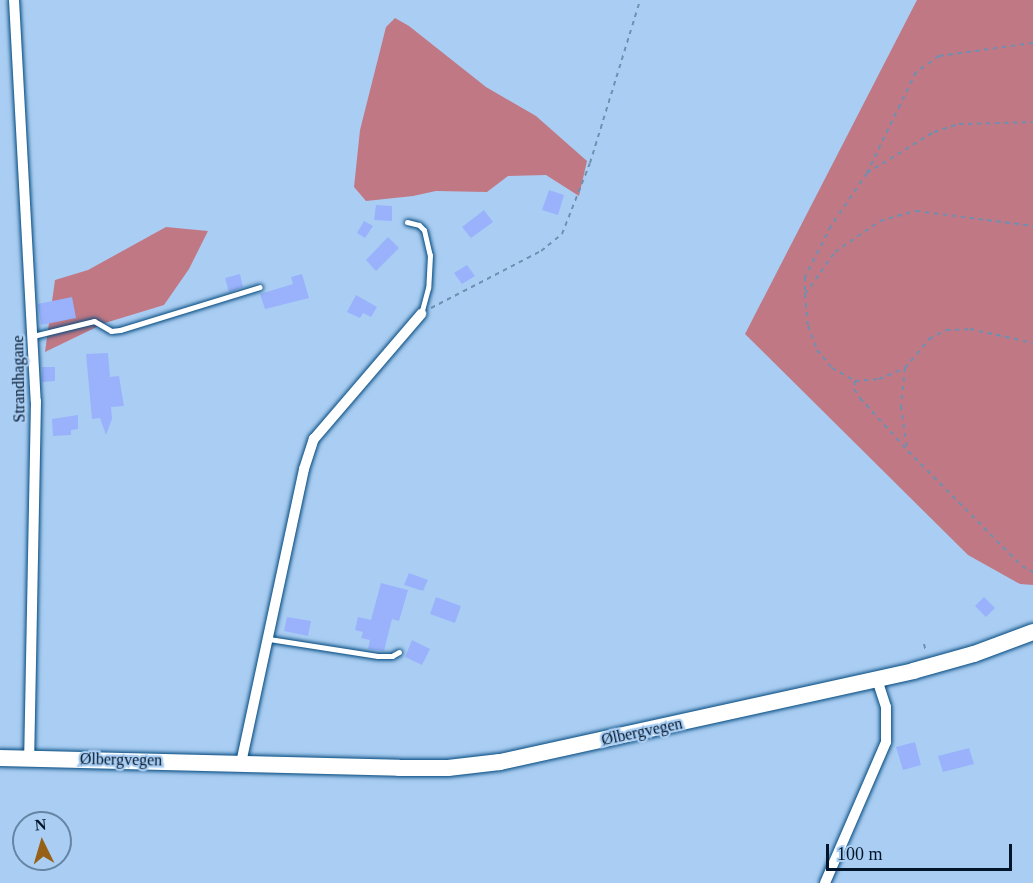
<!DOCTYPE html>
<html>
<head>
<meta charset="utf-8">
<style>
  body { margin:0 }
  #map { position:relative; width:1033px; height:883px; overflow:hidden; background:#aacef3; font-family:Georgia,serif }
  div>[style] { position:absolute }
  .forest>* { inset:0; background:#c07884 }
  .building>* { inset:0; background:#99b2fb }
  .path>* { height:2px; margin-top:-1px; transform-origin:0; background:repeating-linear-gradient(90deg,#708faf 0 4.5px,transparent 0 9px) }
  .roads { filter:drop-shadow(0 0 2px #01487d) drop-shadow(0 0 2px #01487d) }
  .service>* { height:5px; margin:-2.5px; padding:0 2.5px; transform-origin:2.5px; border-radius:2.5px; background:#fff }
  .minor>* { height:10px; margin:-5px; padding:0 5px; transform-origin:5px; border-radius:5px; background:#fff }
  .secondary>* { height:16px; margin:-8px; padding:0 8px; transform-origin:8px; border-radius:8px; background:#fff }
  span { translate:-50% -50%; white-space:nowrap; text-align:center; line-height:1.15; -webkit-text-stroke:4.5px #aacef3; paint-order:stroke }
  .street-label { font-size:16px; color:#00142a }
  .north { position:absolute; left:12px; top:811px; width:60px; height:60px; box-sizing:border-box; background:#aacef3; border:2px solid #6684a3; border-radius:50%; rotate:355deg; font-size:16px; font-weight:700; line-height:24px; text-align:center; color:#00142a }
  .north::after { content:''; display:block; margin:auto; width:21px; height:27px; background:#966117; clip-path:polygon(50% 0,100% 100%,50% 72%,0 100%) }
  .scale { position:absolute; left:826px; top:844px; width:186px; height:27px; box-sizing:border-box; border:3px solid #00142a; border-top:0; padding-left:8px; font-size:18px; line-height:21px; white-space:nowrap; color:#00142a; -webkit-text-stroke:4px #aacef3; paint-order:stroke }
</style>
</head>
<body>
<div id="map">
  <div class="forest">
    <i style="clip-path:polygon(917px 0,1033px 0,1033px 585px,1020px 584px,968px 555px,745px 334px)"></i>
    <i style="clip-path:polygon(395px 18px,409px 26px,486px 87px,536px 116px,587px 161px,579px 196px,546px 175px,508px 176px,487px 192px,436px 191px,413px 196px,366px 201px,354px 187px,360px 130px,386px 27px)"></i>
    <i style="clip-path:polygon(166px 227px,208px 231px,189px 269px,164px 305px,105px 323px,45px 352px,55px 280px,88px 270px)"></i>
  </div>
  <div class="building">
    <i style="clip-path:polygon(549px 190px,564px 195px,558px 215px,542px 210px)"></i>
    <i style="clip-path:polygon(376px 205px,392px 206px,392px 221px,374px 220px)"></i>
    <i style="clip-path:polygon(484px 210px,493px 222px,471px 238px,462px 227px)"></i>
    <i style="clip-path:polygon(364px 221px,373px 226px,365px 238px,357px 233px)"></i>
    <i style="clip-path:polygon(388px 237px,399px 248px,376px 271px,366px 260px)"></i>
    <i style="clip-path:polygon(467px 265px,475px 276px,462px 284px,454px 273px)"></i>
    <i style="clip-path:polygon(240px 274px,243px 287px,229px 292px,225px 278px)"></i>
    <i style="clip-path:polygon(302px 274px,309px 298px,265px 309px,260px 294px,293px 284px,291px 277px)"></i>
    <i style="clip-path:polygon(356px 295px,377px 307px,371px 317px,363px 313px,360px 318px,347px 312px)"></i>
    <i style="clip-path:polygon(72px 297px,76px 318px,41px 325px,38px 304px)"></i>
    <i style="clip-path:polygon(108px 353px,110px 377px,119px 376px,124px 406px,111px 407px,112px 419px,106px 435px,100px 418px,92px 419px,86px 354px)"></i>
    <i style="clip-path:polygon(42px 367px,55px 367px,55px 381px,42px 382px)"></i>
    <i style="clip-path:polygon(78px 415px,78px 429px,71px 430px,71px 435px,53px 436px,52px 419px)"></i>
    <i style="clip-path:polygon(409px 573px,428px 580px,423px 591px,404px 585px)"></i>
    <i style="clip-path:polygon(381px 583px,408px 590px,399px 621px,392px 619px,384px 651px,368px 649px,370px 640px,361px 638px,363px 632px,355px 630px,358px 617px,371px 620px)"></i>
    <i style="clip-path:polygon(436px 597px,461px 606px,455px 623px,430px 614px)"></i>
    <i style="clip-path:polygon(984px 597px,995px 608px,986px 617px,975px 606px)"></i>
    <i style="clip-path:polygon(287px 617px,311px 621px,308px 636px,284px 631px)"></i>
    <i style="clip-path:polygon(412px 640px,430px 649px,422px 665px,405px 657px)"></i>
    <i style="clip-path:polygon(915px 742px,921px 765px,903px 770px,896px 747px)"></i>
    <i style="clip-path:polygon(969px 748px,974px 764px,943px 772px,938px 756px)"></i>
  </div>
  <div class="path">
    <i style="left:1033px;top:43px;width:95px;rotate:172.1deg"></i>
    <i style="left:939px;top:56px;width:28px;rotate:145deg"></i>
    <i style="left:916px;top:72px;width:112px;rotate:115.9deg"></i>
    <i style="left:867px;top:173px;width:64px;rotate:124.2deg"></i>
    <i style="left:831px;top:226px;width:57px;rotate:117deg"></i>
    <i style="left:805px;top:277px;width:17px;rotate:90deg"></i>
    <i style="left:805px;top:294px;width:32px;rotate:85deg"></i>
    <i style="left:808px;top:326px;width:26px;rotate:69deg"></i>
    <i style="left:817px;top:350px;width:23px;rotate:50deg"></i>
    <i style="left:832px;top:368px;width:26px;rotate:29deg"></i>
    <i style="left:855px;top:381px;width:24px;rotate:-5deg"></i>
    <i style="left:879px;top:379px;width:28px;rotate:-23deg"></i>
    <i style="left:905px;top:368px;width:38px;rotate:-50deg"></i>
    <i style="left:929px;top:339px;width:19px;rotate:-28deg"></i>
    <i style="left:946px;top:330px;width:24px;rotate:-2deg"></i>
    <i style="left:970px;top:329px;width:65px;rotate:12.5deg"></i>
    <i style="left:867px;top:173px;width:79px;rotate:-31.5deg"></i>
    <i style="left:934px;top:132px;width:26px;rotate:-18deg"></i>
    <i style="left:959px;top:124px;width:74px;rotate:-1.5deg"></i>
    <i style="left:805px;top:294px;width:52px;rotate:-54.5deg"></i>
    <i style="left:835px;top:252px;width:55px;rotate:-34.6deg"></i>
    <i style="left:880px;top:221px;width:37px;rotate:-16deg"></i>
    <i style="left:916px;top:211px;width:118px;rotate:7.3deg"></i>
    <i style="left:431px;top:308px;width:124px;rotate:-27.4deg"></i>
    <i style="left:541px;top:251px;width:27px;rotate:-39deg"></i>
    <i style="left:562px;top:234px;width:76px;rotate:-68.5deg"></i>
    <i style="left:590px;top:163px;width:170px;rotate:-72.9deg"></i>
    <i style="left:905px;top:368px;width:38px;rotate:96deg"></i>
    <i style="left:901px;top:406px;width:43px;rotate:82.1deg"></i>
    <i style="left:855px;top:381px;width:8px;rotate:97deg"></i>
    <i style="left:854px;top:389px;width:11px;rotate:56deg"></i>
    <i style="left:860px;top:398px;width:72px;rotate:47.8deg"></i>
    <i style="left:908px;top:451px;width:162px;rotate:45.3deg"></i>
    <i style="left:1022px;top:566px;width:13px;rotate:29deg"></i>
    <i style="left:924px;top:644px;width:8px;rotate:76deg"></i>
  </div>
  <div class="roads">
    <div class="service">
      <i style="left:407px;top:222px;width:12px;rotate:14deg"></i>
      <i style="left:419px;top:225px;width:7px;rotate:45deg"></i>
      <i style="left:424px;top:230px;width:26px;rotate:77deg"></i>
      <i style="left:430px;top:255px;width:33px;rotate:93deg"></i>
      <i style="left:428px;top:288px;width:27px;rotate:105deg"></i>
      <i style="left:33px;top:336px;width:63px;rotate:-13.8deg"></i>
      <i style="left:94px;top:321px;width:20px;rotate:30deg"></i>
      <i style="left:111px;top:331px;width:9px;rotate:-6deg"></i>
      <i style="left:120px;top:330px;width:146px;rotate:-17.1deg"></i>
      <i style="left:269px;top:639px;width:110px;rotate:8.9deg"></i>
      <i style="left:378px;top:656px;width:14px"></i>
      <i style="left:392px;top:656px;width:8px;rotate:-30deg"></i>
    </div>
    <div class="minor">
      <i style="left:14px;top:0;width:402px;rotate:86.9deg"></i>
      <i style="left:36px;top:401px;width:357px;rotate:91.1deg"></i>
      <i style="left:241px;top:763px;width:301px;rotate:-77.9deg"></i>
      <i style="left:304px;top:469px;width:32px;rotate:-72deg"></i>
      <i style="left:314px;top:439px;width:165px;rotate:-49.4deg"></i>
      <i style="left:825px;top:883px;width:154px;rotate:-66.6deg"></i>
      <i style="left:886px;top:742px;width:35px;rotate:-90deg"></i>
      <i style="left:886px;top:707px;width:28px;rotate:-108deg"></i>
    </div>
    <div class="secondary">
      <i style="left:0;top:758px;width:399px;rotate:1.4deg"></i>
      <i style="left:399px;top:768px;width:49px"></i>
      <i style="left:448px;top:768px;width:52px;rotate:-6.6deg"></i>
      <i style="left:500px;top:762px;width:423px;rotate:-12.4deg"></i>
      <i style="left:913px;top:671px;width:63px;rotate:-15.6deg"></i>
      <i style="left:974px;top:654px;width:63px;rotate:-20.4deg"></i>
    </div>
  </div>
  <div class="street-label">
    <span style="left:19px;top:379px;rotate:-91deg">Strandhagane</span>
    <span style="left:642px;top:732px;rotate:-12deg">Ølbergvegen</span>
    <span style="left:121px;top:760px;rotate:1deg">Ølbergvegen</span>
  </div>
  <div class="north">N</div>
  <div class="scale">100 m</div>
</div>
</body>
</html>
